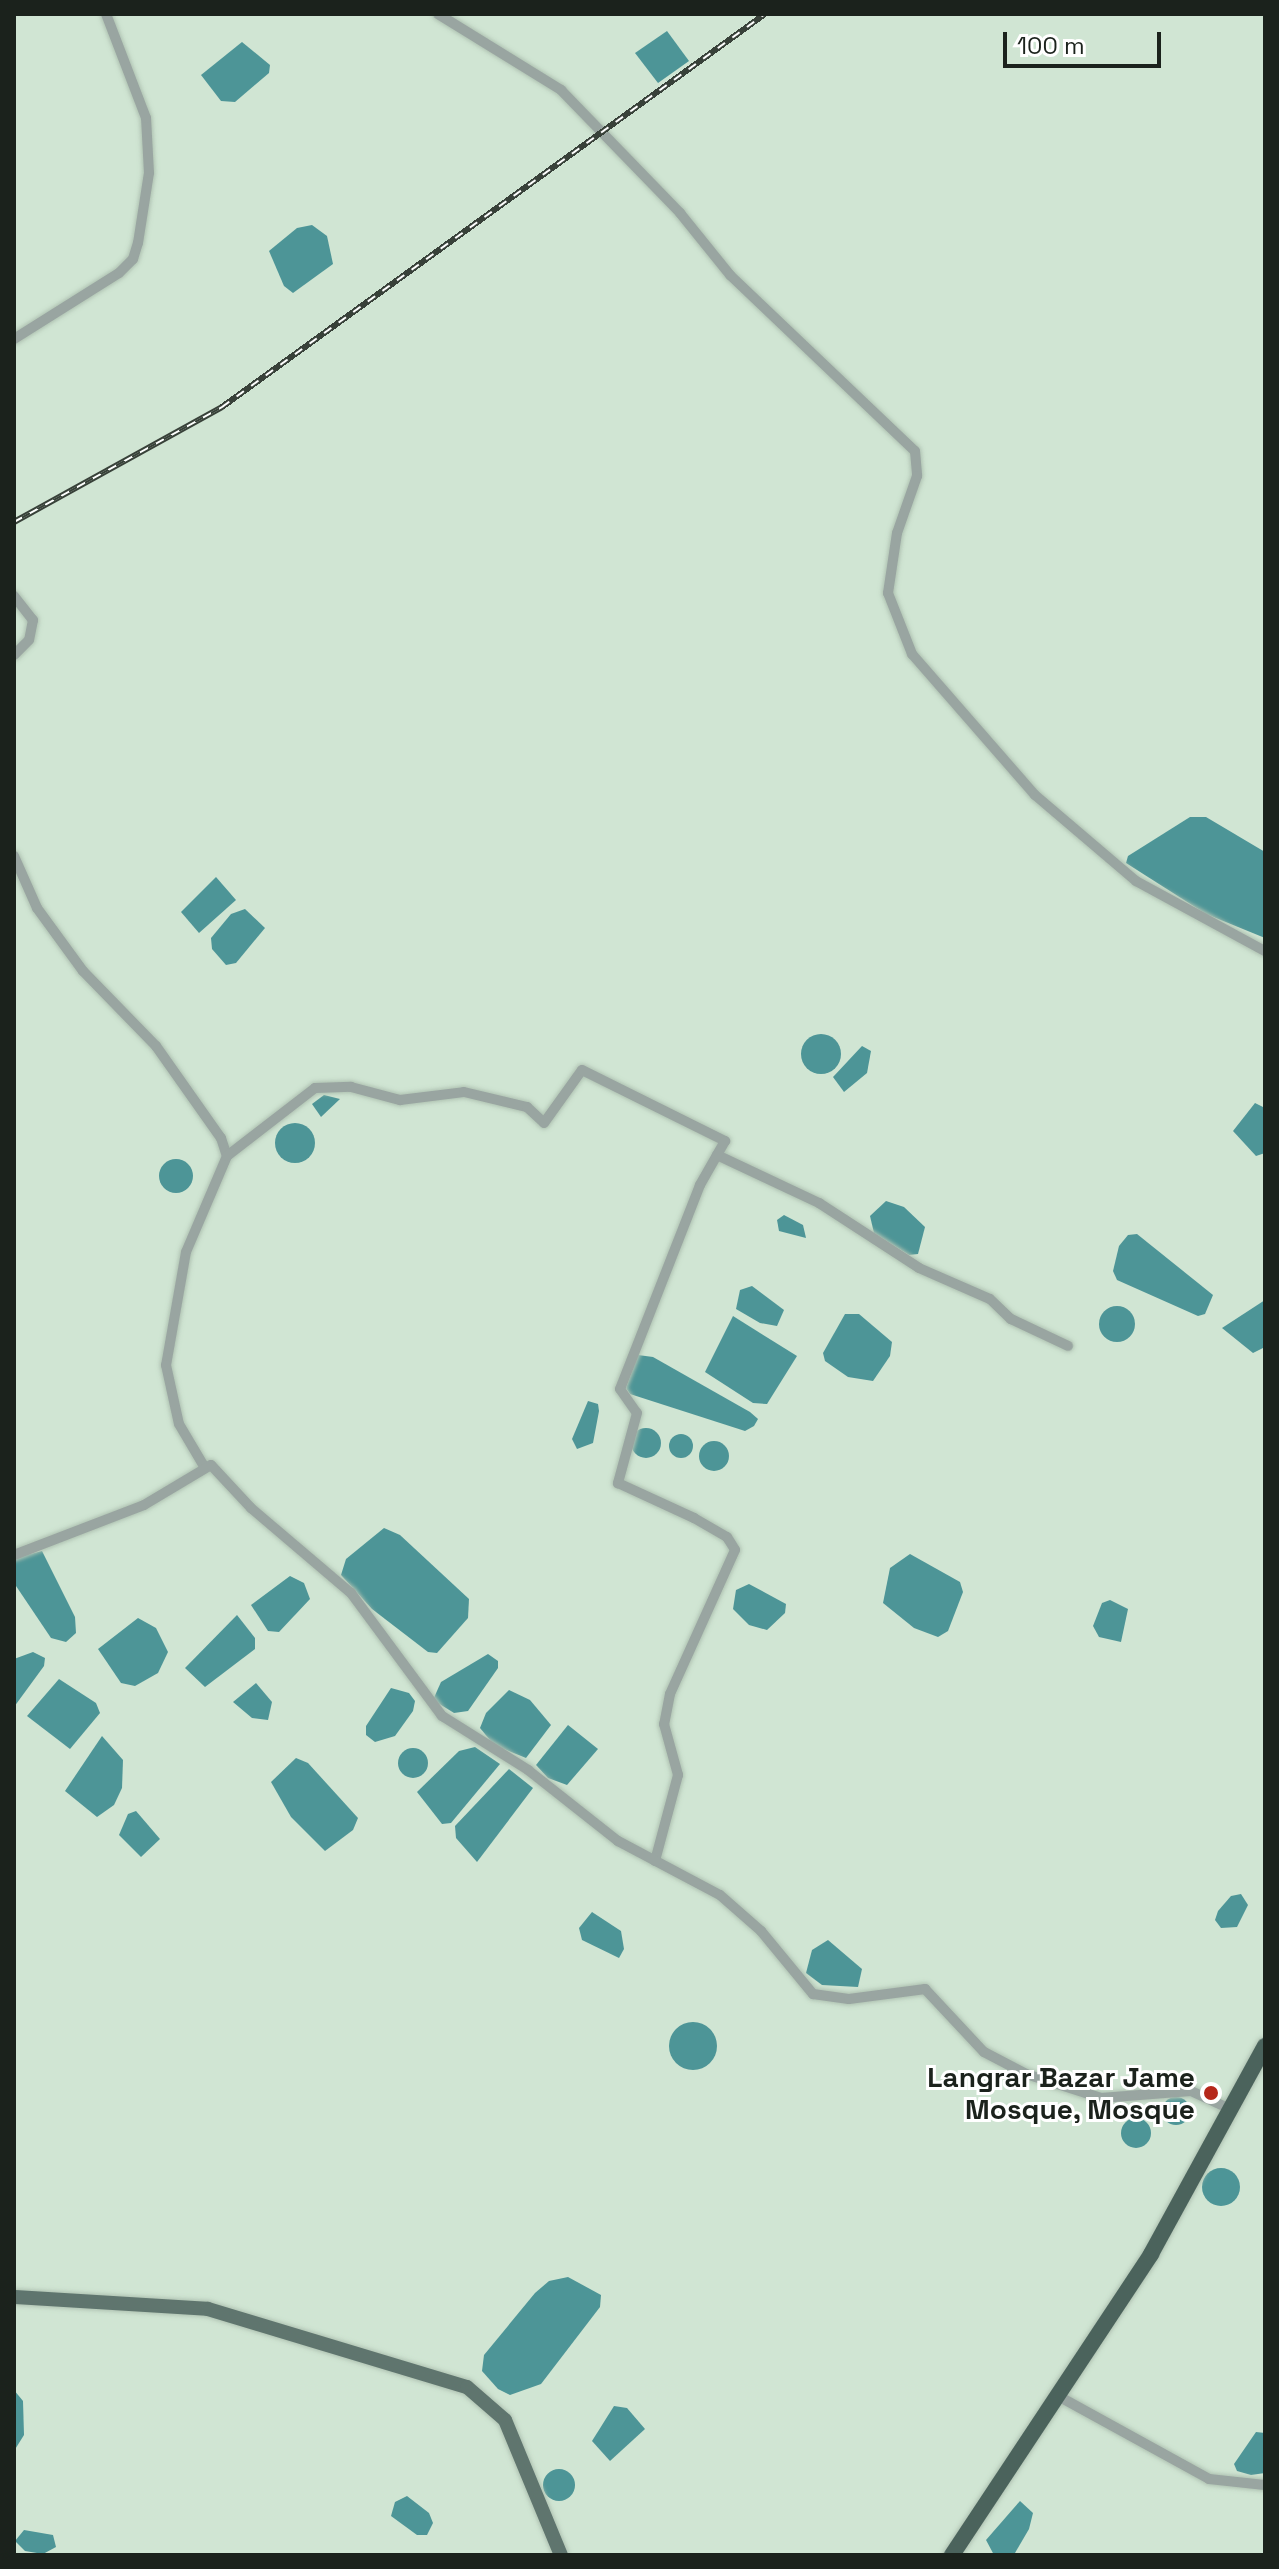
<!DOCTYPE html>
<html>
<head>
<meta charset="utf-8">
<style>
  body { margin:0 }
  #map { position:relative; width:1279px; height:2569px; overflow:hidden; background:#d0e5d3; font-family:"Space Grotesk",sans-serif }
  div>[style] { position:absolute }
  .water>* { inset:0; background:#4d9597 }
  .round { border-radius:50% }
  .roads { filter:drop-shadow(0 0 2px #afc2b2) drop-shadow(0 0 2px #afc2b2) }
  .minor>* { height:10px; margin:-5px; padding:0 5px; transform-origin:5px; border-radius:5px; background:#99a5a1 }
  .major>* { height:14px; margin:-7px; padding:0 7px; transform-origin:7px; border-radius:7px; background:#5f756e }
  .highway>* { height:16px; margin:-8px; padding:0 8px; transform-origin:8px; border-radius:8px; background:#4b635c }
  .rail>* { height:6px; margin-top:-3px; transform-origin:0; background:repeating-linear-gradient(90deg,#fff 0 9px,#384139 0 18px); box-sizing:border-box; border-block:2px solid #384139 }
  .dots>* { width:22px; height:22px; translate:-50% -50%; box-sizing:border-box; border:4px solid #fff; border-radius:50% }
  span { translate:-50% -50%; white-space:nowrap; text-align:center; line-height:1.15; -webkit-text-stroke:6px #fff; paint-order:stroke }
  .poi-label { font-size:28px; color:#1b221c; font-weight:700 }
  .right { translate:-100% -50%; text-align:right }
  .frame { position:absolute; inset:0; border:16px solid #1b221c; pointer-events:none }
  .scale { position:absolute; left:1003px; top:32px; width:158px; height:36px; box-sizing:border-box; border:4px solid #1b221c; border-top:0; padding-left:10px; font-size:24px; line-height:28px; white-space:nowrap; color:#1b221c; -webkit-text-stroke:6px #fff; paint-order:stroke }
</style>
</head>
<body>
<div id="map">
  <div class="water">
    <i style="clip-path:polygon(667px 31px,689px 61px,658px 83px,635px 53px)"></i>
    <i style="clip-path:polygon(242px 42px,270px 65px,269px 73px,235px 102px,221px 101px,201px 75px)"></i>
    <i style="clip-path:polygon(312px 225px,327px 236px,333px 264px,293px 293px,284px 286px,269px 251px,297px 228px)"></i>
    <i style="clip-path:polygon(1190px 817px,1206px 817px,1265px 852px,1265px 938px,1206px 914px,1126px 863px,1128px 856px)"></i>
    <i style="clip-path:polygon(216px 877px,236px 900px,199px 933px,181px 912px)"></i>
    <i style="clip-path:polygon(245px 909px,265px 928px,236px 963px,226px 965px,212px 949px,211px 938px,231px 914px)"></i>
    <i class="round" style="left:801px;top:1034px;width:40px;height:40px"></i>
    <i style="clip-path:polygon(862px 1046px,871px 1051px,867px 1073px,844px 1092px,833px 1077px)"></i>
    <i style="clip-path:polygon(324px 1095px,340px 1099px,321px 1117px,312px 1104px)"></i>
    <i style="clip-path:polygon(1255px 1103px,1265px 1108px,1265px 1153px,1256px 1156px,1233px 1131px)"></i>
    <i class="round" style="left:275px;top:1123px;width:40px;height:40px"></i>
    <i class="round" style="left:159px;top:1159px;width:34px;height:34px"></i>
    <i style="clip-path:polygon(886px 1201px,904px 1207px,925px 1227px,918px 1254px,909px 1255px,874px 1233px,870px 1216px)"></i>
    <i style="clip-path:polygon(784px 1215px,803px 1225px,806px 1238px,779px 1231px,777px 1220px)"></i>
    <i style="clip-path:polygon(1137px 1234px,1213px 1295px,1205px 1314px,1198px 1316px,1117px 1280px,1113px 1271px,1119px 1246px,1128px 1235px)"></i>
    <i style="clip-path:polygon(752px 1286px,784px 1310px,777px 1326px,760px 1323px,736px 1309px,740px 1290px)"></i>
    <i style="clip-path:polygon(1265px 1300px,1265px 1347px,1253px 1353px,1222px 1328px)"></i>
    <i class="round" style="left:1099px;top:1306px;width:36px;height:36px"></i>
    <i style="clip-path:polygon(845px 1314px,859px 1314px,892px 1342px,890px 1356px,873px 1381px,848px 1377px,825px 1361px,823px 1353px)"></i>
    <i style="clip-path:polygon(733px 1316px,797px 1356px,767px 1404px,753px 1403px,705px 1372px)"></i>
    <i style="clip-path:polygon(638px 1355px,653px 1357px,750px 1412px,758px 1419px,754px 1426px,745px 1431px,630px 1394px,626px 1388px)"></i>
    <i style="clip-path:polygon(588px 1401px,598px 1404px,599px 1411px,593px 1443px,577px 1449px,572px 1439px)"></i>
    <i class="round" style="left:631px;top:1428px;width:30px;height:30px"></i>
    <i class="round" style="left:669px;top:1434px;width:24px;height:24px"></i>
    <i class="round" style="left:699px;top:1441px;width:30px;height:30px"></i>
    <i style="clip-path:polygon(384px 1528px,400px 1535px,469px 1599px,468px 1618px,437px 1653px,428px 1652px,372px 1609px,341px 1575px,346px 1559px)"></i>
    <i style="clip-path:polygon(42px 1551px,75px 1617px,76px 1633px,66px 1642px,51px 1638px,14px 1583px,14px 1558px)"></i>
    <i style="clip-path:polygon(910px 1554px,960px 1582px,963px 1592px,948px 1631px,938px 1637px,914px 1628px,883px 1603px,890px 1568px)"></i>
    <i style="clip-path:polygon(290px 1576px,304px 1583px,310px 1599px,279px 1632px,268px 1631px,251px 1605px)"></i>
    <i style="clip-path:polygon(749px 1584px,786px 1604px,785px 1613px,767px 1630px,749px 1625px,733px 1609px,736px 1590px)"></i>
    <i style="clip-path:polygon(1110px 1600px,1128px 1609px,1121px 1642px,1099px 1637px,1093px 1626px,1102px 1603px)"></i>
    <i style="clip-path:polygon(237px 1615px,255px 1638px,255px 1649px,205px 1687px,185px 1668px)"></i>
    <i style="clip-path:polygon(138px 1618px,156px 1628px,168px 1652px,158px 1673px,135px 1686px,121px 1683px,98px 1649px)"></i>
    <i style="clip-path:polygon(33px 1652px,45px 1658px,44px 1666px,14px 1707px,14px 1659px)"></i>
    <i style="clip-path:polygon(488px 1654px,498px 1661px,498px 1668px,468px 1711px,454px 1713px,433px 1700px,441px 1682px)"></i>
    <i style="clip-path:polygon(59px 1679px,96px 1703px,100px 1713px,70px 1749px,27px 1716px)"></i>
    <i style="clip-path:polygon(256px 1683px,272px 1702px,268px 1720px,252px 1718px,233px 1702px)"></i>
    <i style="clip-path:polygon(391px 1688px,409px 1693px,415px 1701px,413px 1711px,395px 1736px,375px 1742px,366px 1735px,366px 1726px)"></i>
    <i style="clip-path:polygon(509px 1690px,530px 1700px,551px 1725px,526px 1758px,494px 1745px,480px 1728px,486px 1713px)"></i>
    <i style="clip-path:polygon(568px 1725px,598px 1749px,567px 1785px,548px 1778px,536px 1765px)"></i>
    <i style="clip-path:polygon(102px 1736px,123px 1760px,122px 1788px,114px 1805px,97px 1817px,65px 1791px)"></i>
    <i style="clip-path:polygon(475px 1747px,500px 1764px,451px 1823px,442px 1824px,417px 1792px,459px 1751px)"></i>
    <i class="round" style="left:398px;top:1748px;width:30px;height:30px"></i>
    <i style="clip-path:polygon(296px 1758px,308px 1763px,358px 1818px,353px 1830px,325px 1851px,291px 1817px,271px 1782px)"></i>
    <i style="clip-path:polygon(509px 1769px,533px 1788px,477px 1862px,456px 1838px,455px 1826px)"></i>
    <i style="clip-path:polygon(136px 1811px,160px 1839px,141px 1857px,119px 1835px,128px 1814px)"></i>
    <i style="clip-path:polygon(1241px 1894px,1248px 1905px,1237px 1927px,1221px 1928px,1215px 1920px,1218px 1911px,1231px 1896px)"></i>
    <i style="clip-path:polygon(592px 1912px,621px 1931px,624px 1949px,619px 1958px,582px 1940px,579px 1928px)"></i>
    <i style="clip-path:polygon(828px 1940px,862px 1969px,858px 1987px,822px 1985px,806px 1973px,812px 1950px)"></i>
    <i class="round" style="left:669px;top:2022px;width:48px;height:48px"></i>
    <i class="round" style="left:1162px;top:2097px;width:28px;height:28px"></i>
    <i class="round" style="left:1121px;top:2118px;width:30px;height:30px"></i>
    <i class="round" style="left:1202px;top:2168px;width:38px;height:38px"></i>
    <i style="clip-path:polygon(568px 2277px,601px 2295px,600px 2307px,541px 2384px,510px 2395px,498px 2389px,482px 2371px,484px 2355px,535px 2293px,549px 2281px)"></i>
    <i style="clip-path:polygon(14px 2390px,23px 2401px,24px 2435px,14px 2451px)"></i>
    <i style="clip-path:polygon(614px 2406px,627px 2408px,645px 2429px,610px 2461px,592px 2441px)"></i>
    <i style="clip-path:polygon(1256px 2432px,1265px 2433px,1265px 2473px,1251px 2475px,1237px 2471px,1234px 2464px)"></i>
    <i class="round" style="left:543px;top:2469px;width:32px;height:32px"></i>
    <i style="clip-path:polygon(407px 2496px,429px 2513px,433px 2523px,427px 2535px,417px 2535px,391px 2516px,395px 2502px)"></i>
    <i style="clip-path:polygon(1020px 2501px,1033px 2513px,1029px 2529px,1015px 2553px,994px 2555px,986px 2540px)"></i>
    <i style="clip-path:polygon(24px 2530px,53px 2535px,56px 2547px,43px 2554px,25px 2551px,15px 2541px)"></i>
  </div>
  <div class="roads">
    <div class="minor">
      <i style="left:438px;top:14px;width:145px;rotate:31.7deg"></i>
      <i style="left:561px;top:90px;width:171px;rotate:45.9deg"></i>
      <i style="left:680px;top:213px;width:80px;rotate:51.1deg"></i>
      <i style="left:730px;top:275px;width:255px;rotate:43.6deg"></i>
      <i style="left:915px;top:451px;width:25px;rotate:85deg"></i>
      <i style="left:917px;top:476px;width:60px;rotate:109.3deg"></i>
      <i style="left:897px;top:533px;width:61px;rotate:98.5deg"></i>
      <i style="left:888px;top:593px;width:66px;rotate:68.5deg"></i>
      <i style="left:912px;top:654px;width:187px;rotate:48.9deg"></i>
      <i style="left:1035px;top:795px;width:133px;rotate:40.4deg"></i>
      <i style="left:1136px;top:881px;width:147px;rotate:28.5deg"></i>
      <i style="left:14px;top:339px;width:124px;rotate:-32.2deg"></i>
      <i style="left:119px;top:273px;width:20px;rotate:-45deg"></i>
      <i style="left:133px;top:259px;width:17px;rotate:-73deg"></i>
      <i style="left:138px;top:243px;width:71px;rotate:-81.1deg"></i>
      <i style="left:149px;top:173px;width:55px;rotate:-93.1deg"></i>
      <i style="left:146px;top:118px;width:111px;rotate:-111deg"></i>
      <i style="left:14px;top:596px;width:31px;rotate:52deg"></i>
      <i style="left:33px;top:620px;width:20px;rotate:101deg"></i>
      <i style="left:29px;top:640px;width:21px;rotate:135deg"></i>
      <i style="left:14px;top:856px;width:57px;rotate:66.1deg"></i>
      <i style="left:37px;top:908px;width:78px;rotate:53.9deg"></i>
      <i style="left:83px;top:971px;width:105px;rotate:45.8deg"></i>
      <i style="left:156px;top:1046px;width:113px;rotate:54.8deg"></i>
      <i style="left:221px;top:1138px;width:19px;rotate:72deg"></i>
      <i style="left:227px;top:1156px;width:104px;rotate:113.1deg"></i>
      <i style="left:186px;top:1252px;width:115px;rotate:100deg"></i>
      <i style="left:166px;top:1365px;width:60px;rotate:77.6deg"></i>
      <i style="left:179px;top:1424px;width:51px;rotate:59.4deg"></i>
      <i style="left:717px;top:1155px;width:113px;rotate:25.2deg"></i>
      <i style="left:819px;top:1203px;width:119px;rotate:33deg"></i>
      <i style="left:919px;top:1268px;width:77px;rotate:23.6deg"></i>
      <i style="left:990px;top:1299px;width:29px;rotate:44deg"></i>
      <i style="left:1011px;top:1319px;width:63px;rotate:25.3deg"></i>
      <i style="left:227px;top:1156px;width:111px;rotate:-37.7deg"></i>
      <i style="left:315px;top:1088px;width:36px;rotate:-2deg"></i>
      <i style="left:351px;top:1087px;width:51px;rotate:14.9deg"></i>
      <i style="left:400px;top:1100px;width:64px;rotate:-7.1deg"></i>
      <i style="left:464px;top:1092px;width:65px;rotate:13.4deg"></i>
      <i style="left:527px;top:1107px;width:23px;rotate:43deg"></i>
      <i style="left:544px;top:1123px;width:65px;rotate:-54.4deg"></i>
      <i style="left:582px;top:1070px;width:160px;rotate:26.4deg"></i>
      <i style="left:725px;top:1141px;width:51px;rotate:119.6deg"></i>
      <i style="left:700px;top:1185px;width:219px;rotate:111.4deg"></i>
      <i style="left:620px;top:1389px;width:29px;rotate:55deg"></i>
      <i style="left:637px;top:1413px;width:73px;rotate:105.2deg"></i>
      <i style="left:618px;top:1483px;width:84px;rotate:24.7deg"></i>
      <i style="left:694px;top:1518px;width:38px;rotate:30deg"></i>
      <i style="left:727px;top:1537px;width:15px;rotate:58deg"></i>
      <i style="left:735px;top:1550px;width:158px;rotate:114.3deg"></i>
      <i style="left:670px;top:1694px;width:31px;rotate:101deg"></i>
      <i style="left:664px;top:1724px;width:53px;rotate:74.6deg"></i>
      <i style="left:678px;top:1775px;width:89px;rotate:105deg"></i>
      <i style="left:14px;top:1555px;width:139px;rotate:-21deg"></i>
      <i style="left:144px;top:1505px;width:78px;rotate:-30.8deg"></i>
      <i style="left:211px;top:1465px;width:59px;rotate:47.1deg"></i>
      <i style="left:251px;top:1508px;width:131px;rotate:40.4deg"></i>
      <i style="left:351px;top:1593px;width:153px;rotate:53.5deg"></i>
      <i style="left:442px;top:1716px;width:102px;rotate:32.1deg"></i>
      <i style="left:528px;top:1770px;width:115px;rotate:38.3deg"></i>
      <i style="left:618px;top:1841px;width:115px;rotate:27.9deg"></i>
      <i style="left:720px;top:1895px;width:55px;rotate:41.3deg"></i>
      <i style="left:761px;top:1931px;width:82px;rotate:50.5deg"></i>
      <i style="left:813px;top:1994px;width:36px;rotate:8deg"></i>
      <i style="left:849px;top:1999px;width:77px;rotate:-7.5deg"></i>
      <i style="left:925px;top:1989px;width:86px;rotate:46.9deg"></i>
      <i style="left:984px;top:2052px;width:47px;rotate:27.6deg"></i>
      <i style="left:1026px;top:2074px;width:79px;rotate:17.7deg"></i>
      <i style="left:1101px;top:2098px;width:90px;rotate:-4.4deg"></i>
      <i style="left:1191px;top:2091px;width:43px;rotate:24.8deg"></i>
      <i style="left:1060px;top:2397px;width:170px;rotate:28.8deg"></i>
      <i style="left:1209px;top:2479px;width:56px;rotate:6.1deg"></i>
    </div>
    <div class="major">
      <i style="left:14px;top:2297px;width:194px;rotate:3.5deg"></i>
      <i style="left:208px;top:2309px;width:270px;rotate:16.8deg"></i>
      <i style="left:467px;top:2387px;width:50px;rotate:41deg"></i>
      <i style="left:505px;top:2420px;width:146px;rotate:67.5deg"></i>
    </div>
    <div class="highway">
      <i style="left:952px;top:2555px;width:361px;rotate:-56.5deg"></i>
      <i style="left:1151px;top:2254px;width:237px;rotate:-61.3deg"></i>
    </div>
  </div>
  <div class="rail">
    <i style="left:14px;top:522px;width:238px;rotate:-28.9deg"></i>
    <i style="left:222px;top:407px;width:670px;rotate:-35.9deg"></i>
  </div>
  <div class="dots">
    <i style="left:1211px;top:2093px;background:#b5271a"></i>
  </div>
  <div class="poi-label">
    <span class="right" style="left:1195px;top:2093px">Langrar Bazar Jame<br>Mosque, Mosque</span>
  </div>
  <div class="frame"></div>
  <div class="scale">100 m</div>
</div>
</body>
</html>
